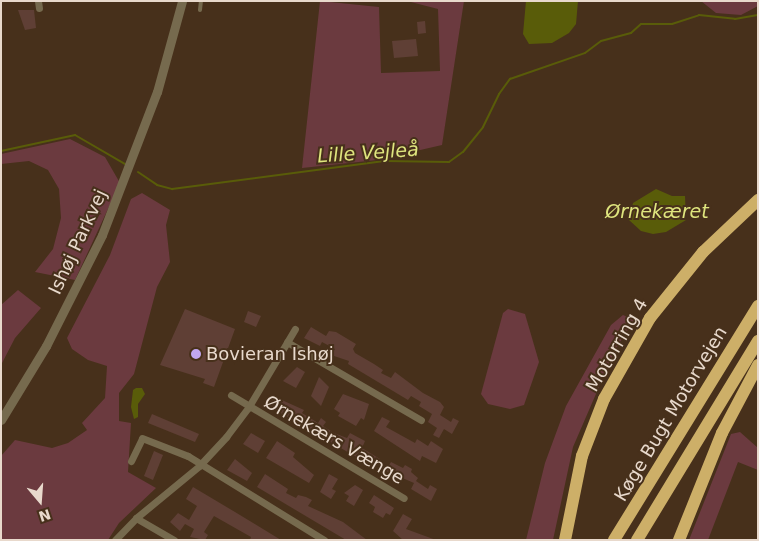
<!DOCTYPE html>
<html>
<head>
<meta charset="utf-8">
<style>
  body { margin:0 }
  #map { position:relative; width:759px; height:541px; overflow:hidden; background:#47301b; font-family:"DejaVu Sans",sans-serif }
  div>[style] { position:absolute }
  .green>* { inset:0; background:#6b3a3f }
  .water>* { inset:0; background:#595c09 }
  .stream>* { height:2px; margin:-1px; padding:0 1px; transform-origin:1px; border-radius:1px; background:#595c09 }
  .building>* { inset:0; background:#5f3f35 }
  .service>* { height:4px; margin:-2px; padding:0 2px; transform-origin:2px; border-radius:2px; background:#766a4e }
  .minor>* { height:7px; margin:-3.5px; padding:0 3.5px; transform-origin:3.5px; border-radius:3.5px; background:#766a4e }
  .tertiary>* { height:9px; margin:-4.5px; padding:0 4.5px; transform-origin:4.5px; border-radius:4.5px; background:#766a4e }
  .motorway>* { height:12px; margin:-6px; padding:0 6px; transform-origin:6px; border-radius:6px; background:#cdaf68 }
  .dots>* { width:14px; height:14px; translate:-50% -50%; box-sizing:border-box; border:2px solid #47301b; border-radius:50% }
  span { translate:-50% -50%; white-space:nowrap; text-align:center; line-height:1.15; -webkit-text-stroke:4px #47301b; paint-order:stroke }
  .street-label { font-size:18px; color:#e8d9cc }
  .poi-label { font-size:18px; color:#e8d9cc }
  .left { translate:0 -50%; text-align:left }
  .water-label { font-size:19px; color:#dfe57e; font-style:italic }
  .frame { position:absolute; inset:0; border:2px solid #e8d9cc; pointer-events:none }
  .north { position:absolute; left:15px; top:476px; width:50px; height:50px; -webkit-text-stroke:4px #47301b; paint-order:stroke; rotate:162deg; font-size:14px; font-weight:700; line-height:20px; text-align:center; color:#e8d9cc }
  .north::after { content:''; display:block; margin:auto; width:18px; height:22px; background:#e8d9cc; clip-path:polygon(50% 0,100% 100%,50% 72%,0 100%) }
</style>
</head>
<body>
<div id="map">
  <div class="green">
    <i style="clip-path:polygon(320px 1px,379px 7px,381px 73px,440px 71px,438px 9px,407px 1px,464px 1px,442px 145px,377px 160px,302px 168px)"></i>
    <i style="clip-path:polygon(701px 1px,758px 1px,758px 6px,741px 15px,716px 13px)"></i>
    <i style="clip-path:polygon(70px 139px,105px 157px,120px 183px,75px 280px,35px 272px,53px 249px,61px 218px,59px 189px,48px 170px,29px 161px,1px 164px,1px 154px)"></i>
    <i style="clip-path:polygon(142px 193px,170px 210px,166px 225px,170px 262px,157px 287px,134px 374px,119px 393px,119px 421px,131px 423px,128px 472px,156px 488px,119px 523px,108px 540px,1px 540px,1px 456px,15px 440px,52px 448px,68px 443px,87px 430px,82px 423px,105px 398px,107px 366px,88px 360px,72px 349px,67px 338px,110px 255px,131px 199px)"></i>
    <i style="clip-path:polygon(18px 290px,41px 308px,15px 338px,1px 365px,1px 305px)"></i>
    <i style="clip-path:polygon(508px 309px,525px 314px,539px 362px,524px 405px,510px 409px,488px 404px,481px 394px,503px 313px)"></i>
    <i style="clip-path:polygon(623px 315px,634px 320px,615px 350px,573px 447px,553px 540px,526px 540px,545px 463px,566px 406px,611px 325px)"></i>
    <i style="clip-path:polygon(740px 432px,758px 448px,758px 470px,738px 462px,708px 540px,689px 540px,731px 434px)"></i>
  </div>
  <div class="water">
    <i style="clip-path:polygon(526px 1px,578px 1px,576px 24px,569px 33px,552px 43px,529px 44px,523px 34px)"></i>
    <i style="clip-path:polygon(656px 189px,672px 196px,685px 196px,686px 220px,666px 232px,653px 234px,641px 231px,629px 220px,633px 203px)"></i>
    <i style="clip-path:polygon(136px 388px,142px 388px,145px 394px,138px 404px,138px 417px,134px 419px,131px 407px,133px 390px)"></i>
  </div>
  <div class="stream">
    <i style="left:1px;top:151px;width:76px;rotate:-12.2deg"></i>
    <i style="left:75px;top:135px;width:58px;rotate:30.1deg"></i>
    <i style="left:138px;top:172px;width:23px;rotate:34deg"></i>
    <i style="left:157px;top:185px;width:16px;rotate:15deg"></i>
    <i style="left:172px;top:189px;width:216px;rotate:-7.5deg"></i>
    <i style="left:386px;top:161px;width:63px;rotate:0.9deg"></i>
    <i style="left:449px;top:162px;width:17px;rotate:-36deg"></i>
    <i style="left:463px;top:152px;width:32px;rotate:-51deg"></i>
    <i style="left:483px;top:127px;width:37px;rotate:-64deg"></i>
    <i style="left:499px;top:94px;width:19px;rotate:-54deg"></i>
    <i style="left:510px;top:79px;width:79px;rotate:-19.1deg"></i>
    <i style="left:585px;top:53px;width:20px;rotate:-37deg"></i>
    <i style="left:601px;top:41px;width:31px;rotate:-15deg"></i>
    <i style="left:631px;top:33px;width:13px;rotate:-42deg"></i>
    <i style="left:641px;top:24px;width:31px"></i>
    <i style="left:672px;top:24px;width:28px;rotate:-18deg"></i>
    <i style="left:699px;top:15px;width:36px;rotate:6deg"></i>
    <i style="left:735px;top:19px;width:23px;rotate:-10deg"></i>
  </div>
  <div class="building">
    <i style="clip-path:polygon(18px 10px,34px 10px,36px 28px,25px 30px)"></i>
    <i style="clip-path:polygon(425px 21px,426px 33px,418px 34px,417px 22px)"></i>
    <i style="clip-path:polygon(416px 39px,418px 56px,394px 58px,392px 41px)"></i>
    <i style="clip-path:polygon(185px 309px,235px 329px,214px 387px,203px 383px,205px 379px,160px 365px)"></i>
    <i style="clip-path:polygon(248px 311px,261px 316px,256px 327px,244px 322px)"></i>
    <i style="clip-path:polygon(311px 327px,326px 336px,329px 331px,336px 332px,356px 344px,353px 349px,355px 353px,374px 364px,383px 370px,381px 373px,391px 378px,395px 372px,423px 393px,440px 402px,444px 407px,440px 415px,451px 422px,453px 418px,459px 421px,452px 434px,444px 429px,439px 438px,433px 435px,437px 428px,428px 422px,432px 414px,419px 406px,421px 402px,411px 396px,408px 400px,348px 364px,349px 361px,331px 355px,335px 349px,322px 342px,320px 346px,304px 338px)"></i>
    <i style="clip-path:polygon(297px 367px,305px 372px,296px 388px,283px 381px)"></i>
    <i style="clip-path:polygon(319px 377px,329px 387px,321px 406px,311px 396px)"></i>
    <i style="clip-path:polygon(343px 394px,369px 404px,364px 420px,361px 418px,356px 426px,338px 416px,340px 413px,334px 409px)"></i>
    <i style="clip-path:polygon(273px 396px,304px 410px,302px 413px,318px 423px,321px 418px,326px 422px,323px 426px,334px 433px,347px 438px,350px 433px,365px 441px,362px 448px,380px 459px,375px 468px,267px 405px)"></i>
    <i style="clip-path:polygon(152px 414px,199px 434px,195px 442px,148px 423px)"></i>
    <i style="clip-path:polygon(382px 417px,390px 421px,386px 427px,415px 443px,417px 439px,428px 446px,431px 441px,443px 449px,436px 463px,422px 456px,420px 461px,374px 431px)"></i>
    <i style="clip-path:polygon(251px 433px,265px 441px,258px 453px,243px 444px)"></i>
    <i style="clip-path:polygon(277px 441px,295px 453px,293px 457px,314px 475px,309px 483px,266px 458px)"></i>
    <i style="clip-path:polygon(154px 451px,163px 455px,153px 480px,144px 476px)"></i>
    <i style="clip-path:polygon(235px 459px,252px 473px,247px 481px,227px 470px)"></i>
    <i style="clip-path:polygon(391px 462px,403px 468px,405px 465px,412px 469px,411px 472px,418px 478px,416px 481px,428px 489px,430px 485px,437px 489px,431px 501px,411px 489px,414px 483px,386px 471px)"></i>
    <i style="clip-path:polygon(265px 474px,288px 489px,286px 493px,296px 498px,298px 495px,306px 497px,312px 500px,308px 506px,343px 522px,367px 540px,346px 540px,257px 487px)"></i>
    <i style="clip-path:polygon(329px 474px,338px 479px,332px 489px,336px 491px,331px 499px,320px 492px)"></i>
    <i style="clip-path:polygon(355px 485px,363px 490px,354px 506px,346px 501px,349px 496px,344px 493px)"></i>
    <i style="clip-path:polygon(193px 487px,235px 512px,281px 540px,250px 540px,251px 537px,214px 516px,204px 532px,208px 535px,205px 540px,190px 537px,194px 529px,185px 524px,180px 531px,170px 522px,178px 513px,189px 520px,197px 506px,186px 499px)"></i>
    <i style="clip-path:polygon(374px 495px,394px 508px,390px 515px,386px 513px,383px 518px,373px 512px,375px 507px,369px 503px)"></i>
    <i style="clip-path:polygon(403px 514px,412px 519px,406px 529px,436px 540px,403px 540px,393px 531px)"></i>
  </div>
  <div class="service">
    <i style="left:200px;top:10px;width:9px;rotate:-84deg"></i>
  </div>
  <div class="minor">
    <i style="left:38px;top:1px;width:7px;rotate:82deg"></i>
    <i style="left:287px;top:342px;width:155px;rotate:30.2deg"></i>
    <i style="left:231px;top:395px;width:201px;rotate:30.8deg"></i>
    <i style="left:131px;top:461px;width:25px;rotate:-64deg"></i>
    <i style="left:142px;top:438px;width:49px;rotate:21.4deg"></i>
    <i style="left:188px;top:456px;width:160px;rotate:31.7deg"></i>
    <i style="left:136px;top:518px;width:44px;rotate:30.1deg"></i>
    <i style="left:115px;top:540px;width:30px;rotate:-46deg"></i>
    <i style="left:136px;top:518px;width:82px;rotate:-39.5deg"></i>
    <i style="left:199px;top:466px;width:40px;rotate:-47deg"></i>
    <i style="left:226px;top:437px;width:36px;rotate:-53deg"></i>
    <i style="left:248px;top:408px;width:92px;rotate:-59.3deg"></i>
  </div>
  <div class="tertiary">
    <i style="left:1px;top:420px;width:87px;rotate:-58.7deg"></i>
    <i style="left:46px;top:346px;width:124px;rotate:-63.2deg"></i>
    <i style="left:102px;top:235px;width:153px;rotate:-69deg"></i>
    <i style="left:157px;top:92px;width:94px;rotate:-74.6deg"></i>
  </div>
  <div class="motorway">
    <i style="left:565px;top:540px;width:86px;rotate:-78.6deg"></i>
    <i style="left:582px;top:456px;width:61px;rotate:-68.9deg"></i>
    <i style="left:604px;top:399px;width:93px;rotate:-60.4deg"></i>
    <i style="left:650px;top:318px;width:85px;rotate:-51.2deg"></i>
    <i style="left:703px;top:252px;width:76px;rotate:-43.4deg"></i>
    <i style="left:614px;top:540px;width:275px;rotate:-58.4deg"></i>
    <i style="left:637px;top:540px;width:233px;rotate:-58.7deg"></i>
    <i style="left:679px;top:540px;width:115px;rotate:-68.1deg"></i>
    <i style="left:722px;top:433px;width:77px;rotate:-62.1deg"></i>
  </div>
  <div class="dots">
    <i style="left:196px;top:354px;background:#c2a7f2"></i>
  </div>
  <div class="street-label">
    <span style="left:78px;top:242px;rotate:-65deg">Ishøj Parkvej</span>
    <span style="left:617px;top:345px;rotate:-60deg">Motorring 4</span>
    <span style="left:671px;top:414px;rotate:-59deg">Køge Bugt Motorvejen</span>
    <span style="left:334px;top:440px;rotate:30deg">Ørnekærs Vænge</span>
  </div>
  <div class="poi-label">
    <span class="left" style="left:206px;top:354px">Bovieran Ishøj</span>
  </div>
  <div class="water-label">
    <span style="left:368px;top:153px;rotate:-4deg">Lille Vejleå</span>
    <span style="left:657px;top:212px">Ørnekæret</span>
  </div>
  <div class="frame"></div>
  <div class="north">N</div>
</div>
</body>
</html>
